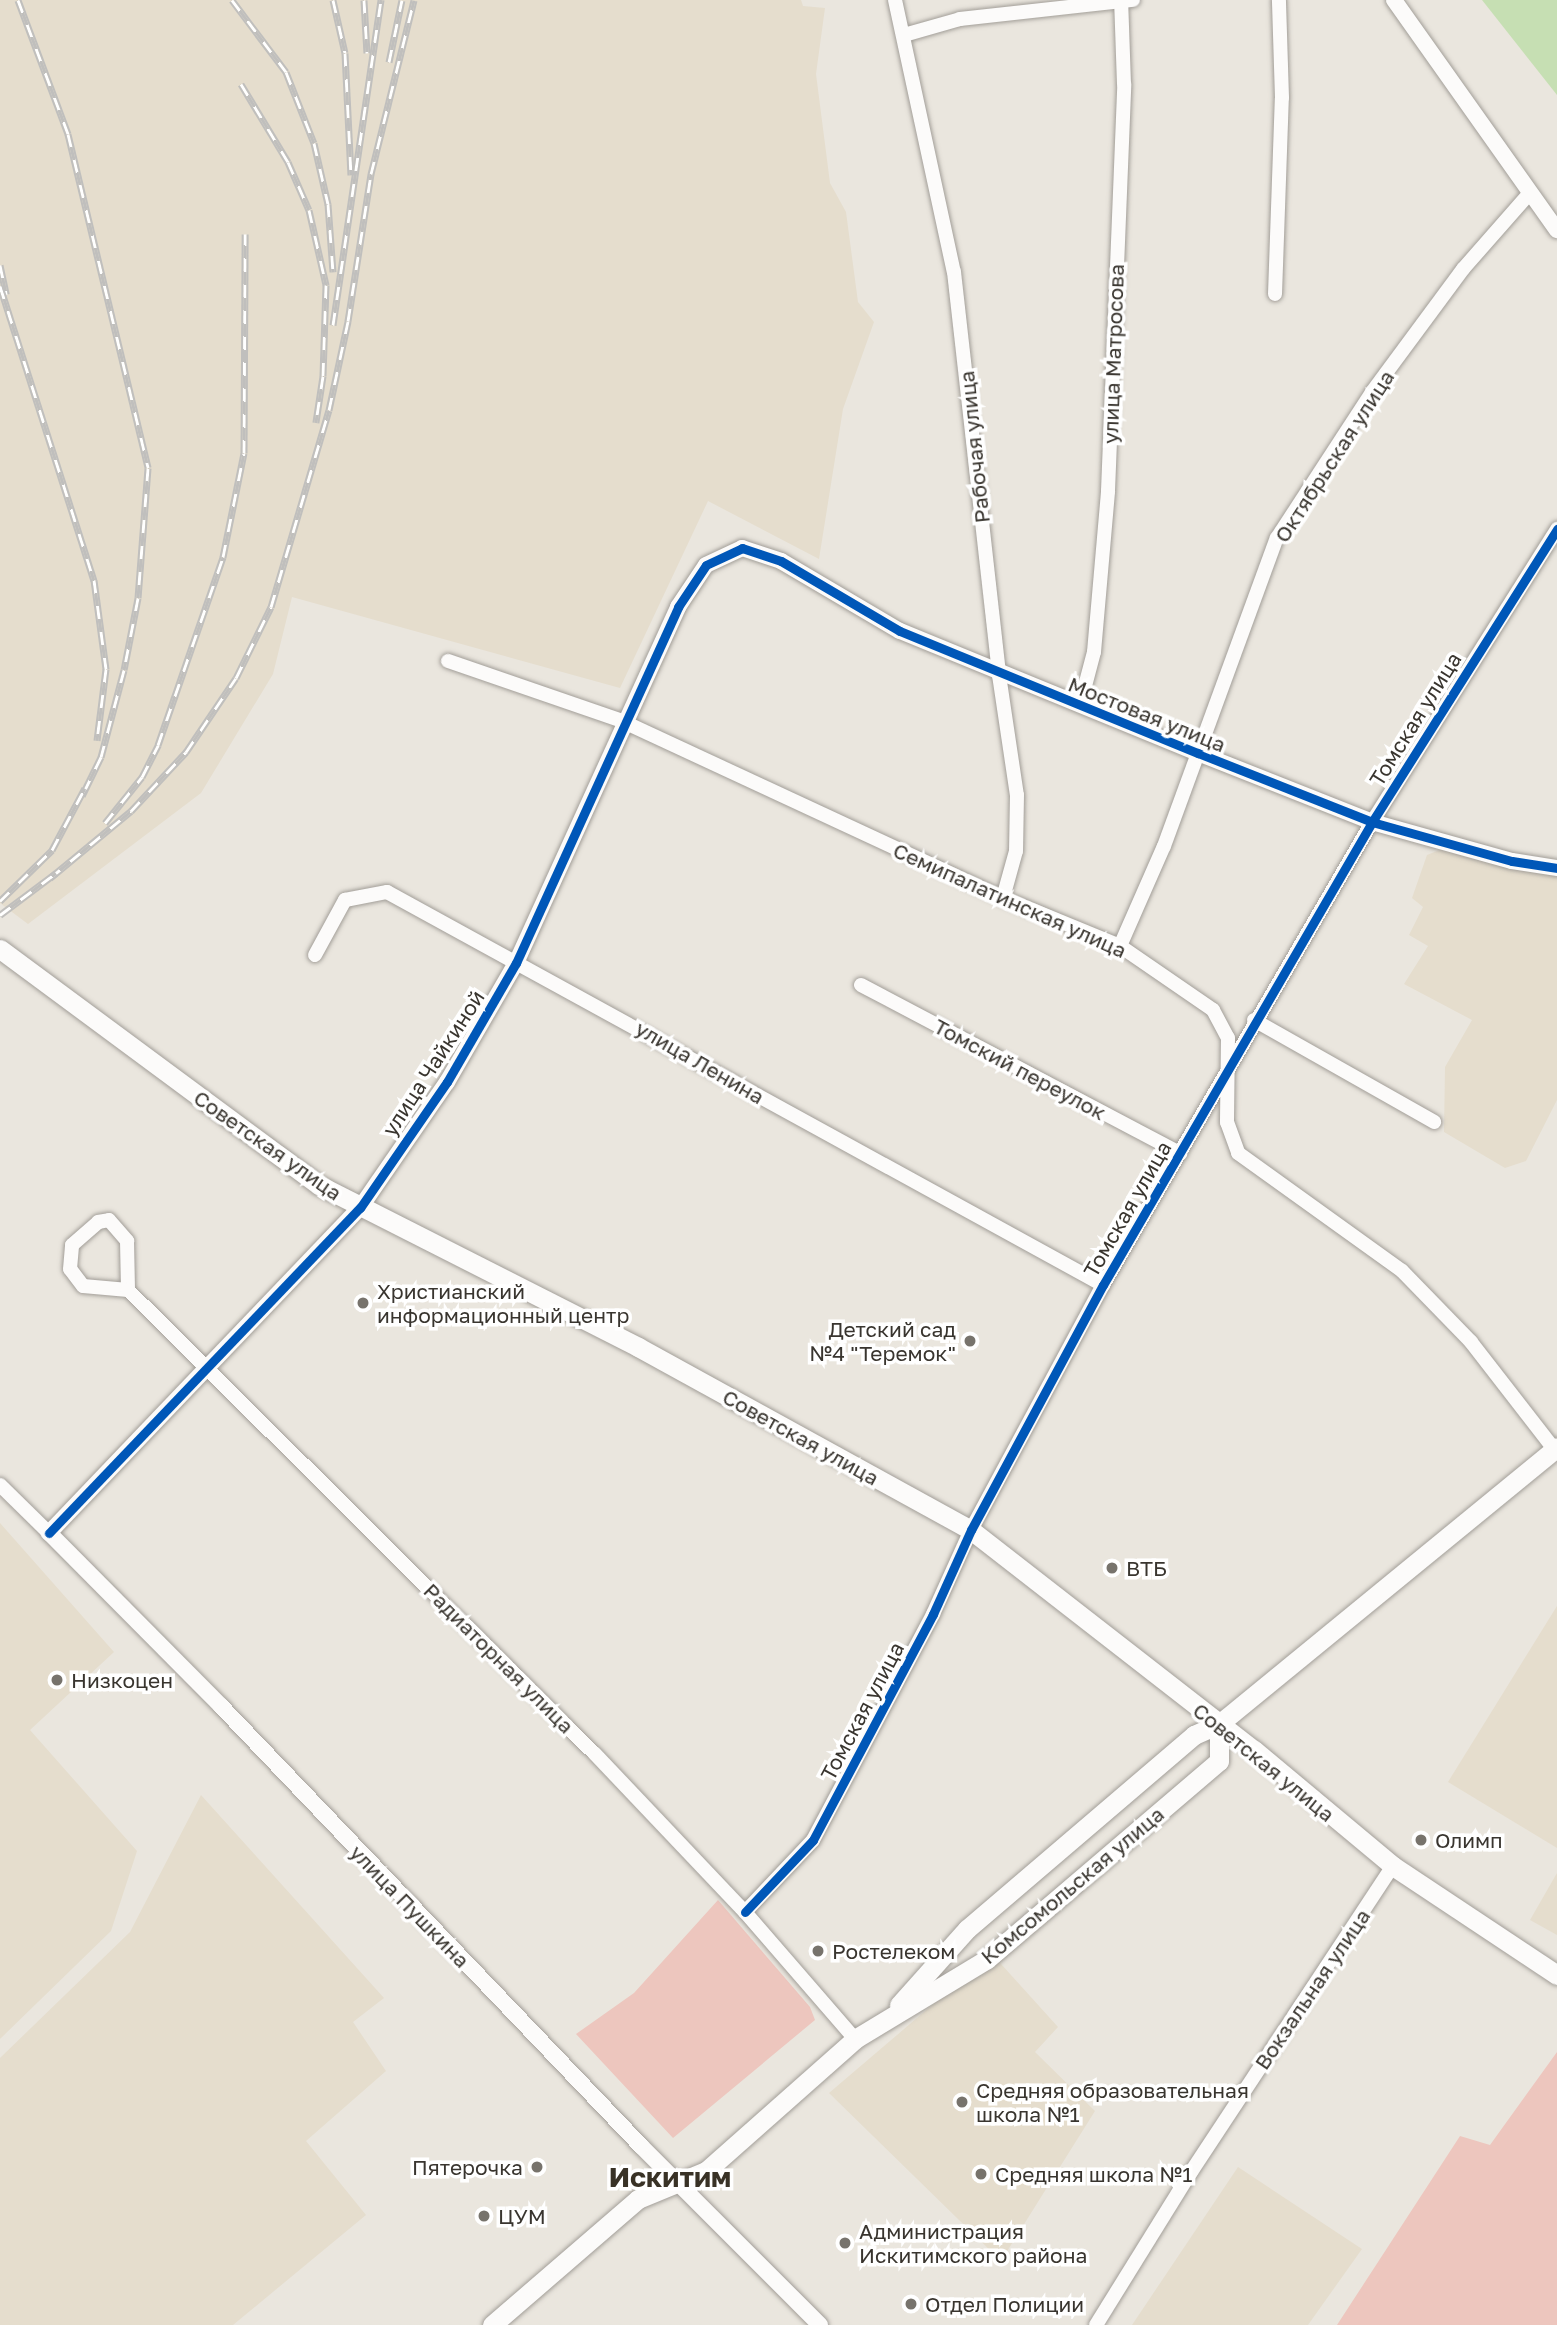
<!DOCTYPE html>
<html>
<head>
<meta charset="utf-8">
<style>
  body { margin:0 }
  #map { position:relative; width:1557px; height:2325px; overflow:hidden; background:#eae6de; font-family:"Golos Text",sans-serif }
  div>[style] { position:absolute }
  .built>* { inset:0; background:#e5ddcd }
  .green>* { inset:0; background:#edc6be }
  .water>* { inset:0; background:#c6dfb3 }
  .roads { filter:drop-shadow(0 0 2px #a29e98) drop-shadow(0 0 2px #a29e98) }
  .minor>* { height:14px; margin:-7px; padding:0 7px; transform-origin:7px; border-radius:7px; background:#fcfbfa }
  .tertiary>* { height:16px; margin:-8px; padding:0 8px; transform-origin:8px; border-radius:8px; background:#fcfbfa }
  .secondary>* { height:19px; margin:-9.5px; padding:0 9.5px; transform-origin:9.5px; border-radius:9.5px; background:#fcfbfa }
  .rail>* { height:7px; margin-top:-3.5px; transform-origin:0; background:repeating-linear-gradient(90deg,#fff 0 13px,#c0bfbd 0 26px); box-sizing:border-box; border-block:2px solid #c0bfbd }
  .cycleway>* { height:9px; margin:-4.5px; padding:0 4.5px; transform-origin:4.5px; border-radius:4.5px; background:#0057b8 }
  .dots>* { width:19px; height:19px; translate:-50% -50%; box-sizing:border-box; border:4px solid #fff; border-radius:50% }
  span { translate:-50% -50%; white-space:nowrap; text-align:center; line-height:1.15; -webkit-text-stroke:7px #fff; paint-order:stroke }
  .street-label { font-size:21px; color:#39352f }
  .poi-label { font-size:21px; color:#39352f }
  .left { translate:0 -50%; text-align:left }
  .right { translate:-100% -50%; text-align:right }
  .district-label { font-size:28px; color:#393226; font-weight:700 }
</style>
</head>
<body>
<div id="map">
  <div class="built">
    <i style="clip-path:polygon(0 0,801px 0,803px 6px,825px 8px,816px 74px,830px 183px,846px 212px,858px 302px,874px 322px,843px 409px,819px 559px,708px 501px,620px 688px,292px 597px,273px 674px,201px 793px,28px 924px,0 903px)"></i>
    <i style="clip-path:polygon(1442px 849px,1557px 877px,1557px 1100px,1526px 1161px,1505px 1168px,1444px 1132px,1445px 1067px,1472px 1020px,1404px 984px,1428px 946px,1409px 935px,1423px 907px,1412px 898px,1427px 855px)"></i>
    <i style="clip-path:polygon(0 1523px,114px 1652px,30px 1730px,137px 1851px,111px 1931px,0 2039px)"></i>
    <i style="clip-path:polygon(1557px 1606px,1557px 1848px,1448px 1782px)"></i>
    <i style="clip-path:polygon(201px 1795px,384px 1998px,353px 2022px,386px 2071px,306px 2141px,366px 2215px,233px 2325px,0 2325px,0 2058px,130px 1932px)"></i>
    <i style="clip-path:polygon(1557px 1873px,1557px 1935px,1530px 1920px)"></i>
    <i style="clip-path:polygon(992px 1954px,1058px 2027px,1035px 2052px,1095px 2111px,1001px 2261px,829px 2093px)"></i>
    <i style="clip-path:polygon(1238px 2167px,1362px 2249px,1308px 2325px,1132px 2325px)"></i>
  </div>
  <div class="green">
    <i style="clip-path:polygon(718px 1900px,810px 2007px,815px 2020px,673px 2138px,576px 2034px,634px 1993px)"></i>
    <i style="clip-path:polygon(1557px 2052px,1557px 2325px,1337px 2325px,1460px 2136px,1490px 2145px)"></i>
  </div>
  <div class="water">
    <i style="clip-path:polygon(1482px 0,1557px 0,1557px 95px)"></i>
  </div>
  <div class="roads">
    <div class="minor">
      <i style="left:895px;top:0;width:278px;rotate:77.8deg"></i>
      <i style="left:954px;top:272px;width:406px;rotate:83.6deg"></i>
      <i style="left:999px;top:675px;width:121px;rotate:81.5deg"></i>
      <i style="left:1017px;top:795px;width:56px;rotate:91deg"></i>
      <i style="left:1016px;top:851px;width:49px;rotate:105.5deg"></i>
      <i style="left:904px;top:35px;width:58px;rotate:-15.9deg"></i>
      <i style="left:960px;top:19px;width:174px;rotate:-6.3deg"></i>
      <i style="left:1275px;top:294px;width:196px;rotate:-88deg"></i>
      <i style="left:1282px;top:98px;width:98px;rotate:-91.8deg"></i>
      <i style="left:448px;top:661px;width:184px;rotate:19deg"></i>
      <i style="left:622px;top:721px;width:420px;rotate:24.9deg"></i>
      <i style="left:1003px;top:898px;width:126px;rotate:22.3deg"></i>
      <i style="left:1120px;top:946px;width:113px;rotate:34.5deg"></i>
      <i style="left:1213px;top:1010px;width:32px;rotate:62deg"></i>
      <i style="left:1228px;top:1038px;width:84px;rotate:90.7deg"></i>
      <i style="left:1227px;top:1122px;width:33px;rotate:70deg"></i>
      <i style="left:1238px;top:1153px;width:202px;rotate:35.7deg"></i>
      <i style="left:1402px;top:1271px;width:99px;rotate:45.8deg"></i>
      <i style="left:1471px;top:1342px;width:140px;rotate:52.2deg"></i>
      <i style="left:1080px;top:705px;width:55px;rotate:-75.2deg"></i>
      <i style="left:1094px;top:652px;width:162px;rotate:-85deg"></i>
      <i style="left:1108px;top:491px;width:407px;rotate:-87.7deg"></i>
      <i style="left:1124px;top:84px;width:84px;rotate:-92deg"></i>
      <i style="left:1120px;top:946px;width:109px;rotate:-66.3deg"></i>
      <i style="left:1164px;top:846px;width:328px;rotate:-69.9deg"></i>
      <i style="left:1277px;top:538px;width:174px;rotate:-56.9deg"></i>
      <i style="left:1372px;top:392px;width:153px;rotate:-53.5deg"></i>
      <i style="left:1463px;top:269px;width:100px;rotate:-48.7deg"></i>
      <i style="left:315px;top:955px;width:63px;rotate:-61.4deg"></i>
      <i style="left:345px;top:900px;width:43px;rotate:-10.8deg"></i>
      <i style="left:387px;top:892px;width:817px;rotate:28.76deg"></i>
      <i style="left:861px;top:985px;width:361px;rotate:27.8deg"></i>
      <i style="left:1254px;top:1020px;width:207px;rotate:29.5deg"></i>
      <i style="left:128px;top:1290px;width:45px;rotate:-174.9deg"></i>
      <i style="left:83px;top:1286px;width:21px;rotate:-127deg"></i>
      <i style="left:70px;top:1269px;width:24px;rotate:-85deg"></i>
      <i style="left:72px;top:1245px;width:35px;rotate:-41deg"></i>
      <i style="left:98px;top:1222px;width:11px;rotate:-10deg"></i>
      <i style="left:109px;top:1220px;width:28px;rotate:49deg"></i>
      <i style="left:127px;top:1241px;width:49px;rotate:88.8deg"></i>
      <i style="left:128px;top:1290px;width:658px;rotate:44.82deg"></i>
      <i style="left:595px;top:1754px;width:218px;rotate:46.5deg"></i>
      <i style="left:745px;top:1912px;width:168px;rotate:49.1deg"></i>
      <i style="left:0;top:1485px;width:69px;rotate:44.4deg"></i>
      <i style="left:745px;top:1912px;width:99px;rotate:-46.6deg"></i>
      <i style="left:813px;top:1840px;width:256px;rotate:-62deg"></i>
      <i style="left:933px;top:1614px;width:92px;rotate:-65.7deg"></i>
      <i style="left:971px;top:1530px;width:278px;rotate:-61.7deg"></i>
      <i style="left:1103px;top:1285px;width:535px;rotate:-59.84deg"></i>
      <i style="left:1372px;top:822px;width:347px;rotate:-57.7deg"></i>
      <i style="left:1096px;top:2325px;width:180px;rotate:-58.2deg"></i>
      <i style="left:1191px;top:2172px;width:367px;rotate:-56.6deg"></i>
    </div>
    <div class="tertiary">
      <i style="left:1394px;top:0;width:282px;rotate:54.7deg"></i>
      <i style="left:820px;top:2325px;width:253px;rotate:-135deg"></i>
      <i style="left:641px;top:2146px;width:608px;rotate:-133.67deg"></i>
      <i style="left:221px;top:1706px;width:244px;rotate:-134.8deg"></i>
      <i style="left:49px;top:1533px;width:450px;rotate:-46.3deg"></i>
      <i style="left:360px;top:1208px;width:153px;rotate:-55.4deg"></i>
      <i style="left:447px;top:1082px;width:138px;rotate:-59.9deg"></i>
      <i style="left:516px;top:963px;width:391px;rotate:-65.5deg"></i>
      <i style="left:678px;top:607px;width:50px;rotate:-56.3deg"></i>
      <i style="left:706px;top:565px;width:40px;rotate:-25deg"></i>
      <i style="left:742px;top:548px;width:41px;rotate:18.4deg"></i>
      <i style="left:781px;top:561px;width:138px;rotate:30.5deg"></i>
      <i style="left:900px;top:631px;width:322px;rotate:22.3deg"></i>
      <i style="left:1198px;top:753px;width:187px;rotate:21.6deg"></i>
      <i style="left:1372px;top:822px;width:145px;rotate:15.6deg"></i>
      <i style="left:1512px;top:861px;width:46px;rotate:8.8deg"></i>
    </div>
    <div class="secondary">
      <i style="left:0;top:949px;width:397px;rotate:36.5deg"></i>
      <i style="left:319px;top:1185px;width:358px;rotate:26.9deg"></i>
      <i style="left:638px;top:1347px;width:380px;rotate:28.8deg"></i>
      <i style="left:971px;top:1530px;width:358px;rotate:37.9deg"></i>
      <i style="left:1254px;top:1750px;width:181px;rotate:39.8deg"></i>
      <i style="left:1393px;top:1866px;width:197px;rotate:33.6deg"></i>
      <i style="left:899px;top:2005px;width:102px;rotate:-48.2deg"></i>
      <i style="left:967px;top:1929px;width:299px;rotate:-40.5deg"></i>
      <i style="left:1194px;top:1735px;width:27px;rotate:-24deg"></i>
      <i style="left:1219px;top:1724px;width:437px;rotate:-39.3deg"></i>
      <i style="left:492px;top:2325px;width:193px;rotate:-40.8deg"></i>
      <i style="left:638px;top:2199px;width:74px;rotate:-22.4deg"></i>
      <i style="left:706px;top:2171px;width:199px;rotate:-41.5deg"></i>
      <i style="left:855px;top:2039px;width:154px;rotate:-31.2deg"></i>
      <i style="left:987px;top:1959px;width:305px;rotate:-40.5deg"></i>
      <i style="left:1219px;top:1761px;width:37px;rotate:-90deg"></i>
    </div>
  </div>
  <div class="rail">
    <i style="left:18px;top:0;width:143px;rotate:69.5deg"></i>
    <i style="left:68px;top:134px;width:343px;rotate:76.5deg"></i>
    <i style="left:148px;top:468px;width:130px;rotate:94.4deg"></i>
    <i style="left:138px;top:598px;width:73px;rotate:101deg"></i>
    <i style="left:124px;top:670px;width:90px;rotate:104.8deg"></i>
    <i style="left:101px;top:757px;width:43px;rotate:116deg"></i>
    <i style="left:232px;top:0;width:90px;rotate:53.1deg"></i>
    <i style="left:286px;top:72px;width:76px;rotate:68.5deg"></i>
    <i style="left:314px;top:143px;width:63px;rotate:77.1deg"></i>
    <i style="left:328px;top:204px;width:68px;rotate:85.8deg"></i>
    <i style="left:333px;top:0;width:54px;rotate:77.2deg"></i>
    <i style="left:345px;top:53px;width:122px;rotate:87.2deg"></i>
    <i style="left:364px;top:0;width:53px;rotate:86.8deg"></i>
    <i style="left:389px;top:62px;width:63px;rotate:-78.2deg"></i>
    <i style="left:241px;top:84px;width:91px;rotate:58.9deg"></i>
    <i style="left:288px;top:162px;width:52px;rotate:66.4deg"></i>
    <i style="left:309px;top:210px;width:77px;rotate:77.2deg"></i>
    <i style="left:326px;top:285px;width:91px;rotate:91.9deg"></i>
    <i style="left:323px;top:376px;width:47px;rotate:98.7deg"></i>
    <i style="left:0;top:265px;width:30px;rotate:78deg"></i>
    <i style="left:0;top:286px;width:309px;rotate:72.3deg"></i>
    <i style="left:94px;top:580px;width:90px;rotate:82.3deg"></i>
    <i style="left:106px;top:669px;width:72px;rotate:97.2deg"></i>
    <i style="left:333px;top:325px;width:329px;rotate:-81.6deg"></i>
    <i style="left:105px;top:823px;width:59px;rotate:-51.2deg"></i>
    <i style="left:142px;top:777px;width:36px;rotate:-63deg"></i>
    <i style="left:158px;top:745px;width:199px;rotate:-70.9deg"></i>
    <i style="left:223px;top:557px;width:106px;rotate:-78.6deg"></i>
    <i style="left:244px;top:453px;width:219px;rotate:-89.7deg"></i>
    <i style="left:50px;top:878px;width:105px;rotate:-39.6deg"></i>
    <i style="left:131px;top:811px;width:81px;rotate:-47deg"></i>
    <i style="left:186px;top:752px;width:89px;rotate:-56deg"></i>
    <i style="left:236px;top:678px;width:79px;rotate:-63.8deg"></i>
    <i style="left:271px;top:607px;width:205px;rotate:-73.6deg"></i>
    <i style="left:329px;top:410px;width:91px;rotate:-77.9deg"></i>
    <i style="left:348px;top:321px;width:149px;rotate:-81.1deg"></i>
    <i style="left:371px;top:174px;width:179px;rotate:-76.1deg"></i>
    <i style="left:0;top:901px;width:73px;rotate:-44.4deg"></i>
    <i style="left:52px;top:850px;width:70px;rotate:-62deg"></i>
    <i style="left:0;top:915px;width:70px;rotate:-36.9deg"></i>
  </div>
  <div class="cycleway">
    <i style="left:49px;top:1533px;width:450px;rotate:-46.3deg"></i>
    <i style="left:360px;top:1208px;width:153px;rotate:-55.4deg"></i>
    <i style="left:447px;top:1082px;width:138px;rotate:-59.9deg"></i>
    <i style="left:516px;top:963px;width:391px;rotate:-65.5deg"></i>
    <i style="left:678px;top:607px;width:50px;rotate:-56.3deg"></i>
    <i style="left:706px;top:565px;width:40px;rotate:-25deg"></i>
    <i style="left:742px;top:548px;width:41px;rotate:18.4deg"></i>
    <i style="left:781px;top:561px;width:138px;rotate:30.5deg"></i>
    <i style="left:900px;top:631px;width:322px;rotate:22.3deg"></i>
    <i style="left:1198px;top:753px;width:187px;rotate:21.6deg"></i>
    <i style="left:1372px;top:822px;width:145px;rotate:15.6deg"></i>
    <i style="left:1512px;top:861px;width:46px;rotate:8.8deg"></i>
    <i style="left:745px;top:1912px;width:99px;rotate:-46.6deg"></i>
    <i style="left:813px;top:1840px;width:256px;rotate:-62deg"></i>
    <i style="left:933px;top:1614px;width:92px;rotate:-65.7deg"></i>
    <i style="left:971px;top:1530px;width:278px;rotate:-61.7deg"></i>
    <i style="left:1103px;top:1285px;width:535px;rotate:-59.84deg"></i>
    <i style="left:1372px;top:822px;width:347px;rotate:-57.7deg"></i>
  </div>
  <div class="dots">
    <i style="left:363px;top:1303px;background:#77736c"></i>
    <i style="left:970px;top:1341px;background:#77736c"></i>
    <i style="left:1112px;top:1568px;background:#77736c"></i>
    <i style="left:57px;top:1680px;background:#77736c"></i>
    <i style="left:1421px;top:1840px;background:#77736c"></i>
    <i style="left:818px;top:1951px;background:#77736c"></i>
    <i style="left:962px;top:2102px;background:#77736c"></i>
    <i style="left:537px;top:2167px;background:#77736c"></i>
    <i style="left:981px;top:2174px;background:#77736c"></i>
    <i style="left:484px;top:2216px;background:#77736c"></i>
    <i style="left:845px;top:2243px;background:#77736c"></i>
    <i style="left:911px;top:2304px;background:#77736c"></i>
  </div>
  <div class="street-label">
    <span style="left:1113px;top:354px;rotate:-88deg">улица Матросова</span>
    <span style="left:974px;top:447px;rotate:-96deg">Рабочая улица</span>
    <span style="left:1334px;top:456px;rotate:-57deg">Октябрьская улица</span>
    <span style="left:1147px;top:714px;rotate:22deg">Мостовая улица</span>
    <span style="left:1415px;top:719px;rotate:-58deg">Томская улица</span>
    <span style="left:1010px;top:900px;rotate:24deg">Семипалатинская улица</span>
    <span style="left:700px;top:1062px;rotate:30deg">улица Ленина</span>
    <span style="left:433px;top:1063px;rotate:-57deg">улица Чайкиной</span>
    <span style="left:1020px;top:1069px;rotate:28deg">Томский переулок</span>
    <span style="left:268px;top:1145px;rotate:35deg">Советская улица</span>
    <span style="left:1127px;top:1209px;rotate:-60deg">Томская улица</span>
    <span style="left:801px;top:1437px;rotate:29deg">Советская улица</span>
    <span style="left:499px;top:1658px;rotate:45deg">Радиаторная улица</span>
    <span style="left:862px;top:1711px;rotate:-62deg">Томская улица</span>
    <span style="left:1264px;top:1762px;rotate:39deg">Советская улица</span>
    <span style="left:1072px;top:1885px;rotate:-40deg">Комсомольская улица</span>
    <span style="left:410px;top:1906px;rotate:46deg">улица Пушкина</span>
    <span style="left:1312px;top:1989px;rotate:-56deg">Вокзальная улица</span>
  </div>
  <div class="poi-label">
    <span class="left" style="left:377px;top:1303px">Христианский<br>информационный центр</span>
    <span class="right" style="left:956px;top:1341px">Детский сад<br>№4 "Теремок"</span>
    <span class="left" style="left:1126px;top:1568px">ВТБ</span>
    <span class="left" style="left:71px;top:1680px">Низкоцен</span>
    <span class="left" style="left:1435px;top:1840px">Олимп</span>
    <span class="left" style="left:832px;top:1951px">Ростелеком</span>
    <span class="left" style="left:976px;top:2102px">Средняя образовательная<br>школа №1</span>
    <span class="right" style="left:523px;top:2167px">Пятерочка</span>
    <span class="left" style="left:995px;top:2174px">Средняя школа №1</span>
    <span class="left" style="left:498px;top:2216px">ЦУМ</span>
    <span class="left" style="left:859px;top:2243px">Администрация<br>Искитимского района</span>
    <span class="left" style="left:925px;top:2304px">Отдел Полиции</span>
  </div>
  <div class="district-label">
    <span style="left:670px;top:2177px">Искитим</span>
  </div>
</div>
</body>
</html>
